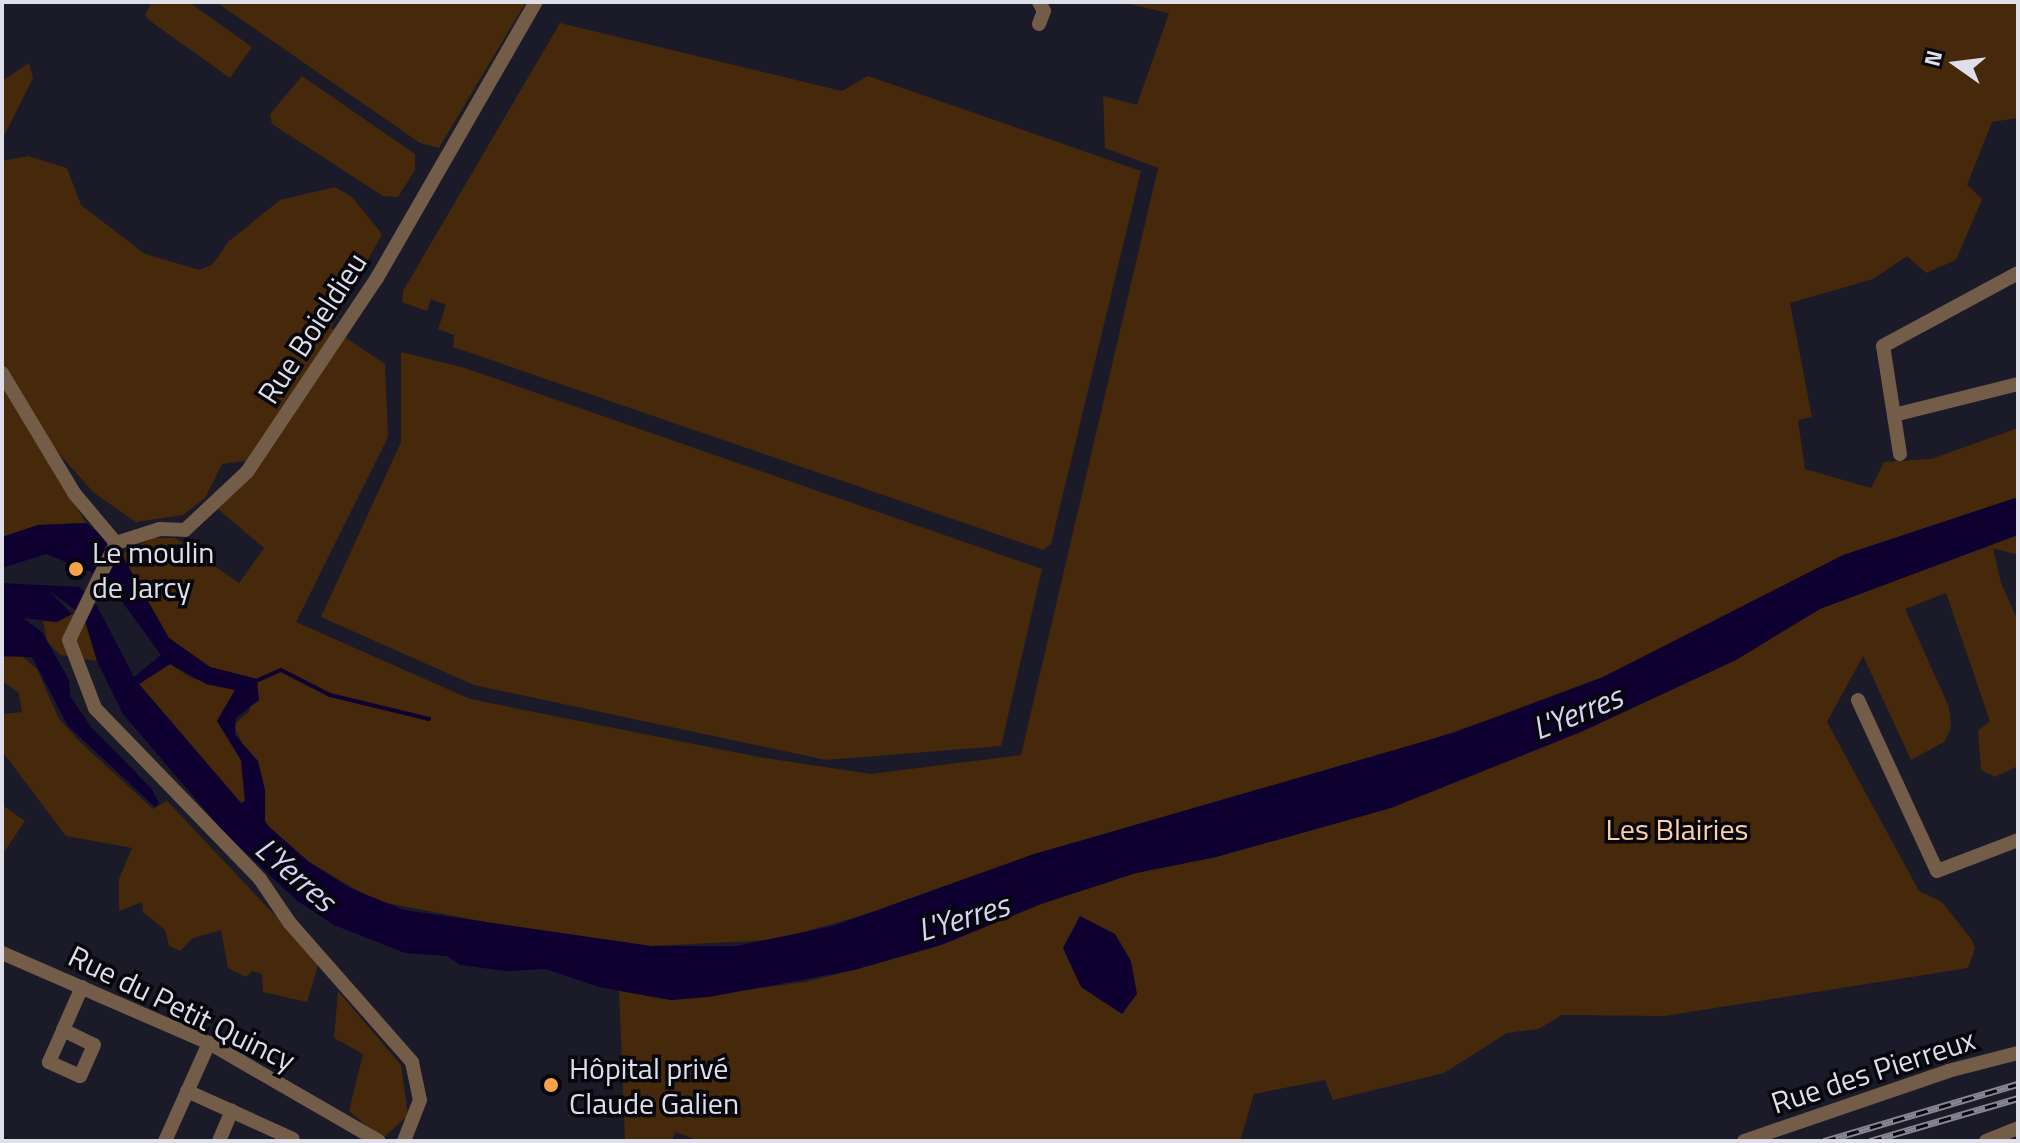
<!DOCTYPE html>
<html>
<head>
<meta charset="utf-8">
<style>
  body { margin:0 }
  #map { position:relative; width:2020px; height:1143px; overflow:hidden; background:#1b1a28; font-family:"Titillium Web",sans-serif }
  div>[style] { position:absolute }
  .green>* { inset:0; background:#46290a }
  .water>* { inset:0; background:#0e0030 }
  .stream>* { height:4px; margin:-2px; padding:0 2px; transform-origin:2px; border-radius:2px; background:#0e0030 }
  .minor>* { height:14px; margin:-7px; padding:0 7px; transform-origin:7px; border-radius:7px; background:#735d48 }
  .rail>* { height:7px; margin-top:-3.5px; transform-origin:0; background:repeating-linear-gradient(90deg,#06060c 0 12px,#878692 0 24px); box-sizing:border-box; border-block:2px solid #878692 }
  .dots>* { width:22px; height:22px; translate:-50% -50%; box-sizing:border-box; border:4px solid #06060c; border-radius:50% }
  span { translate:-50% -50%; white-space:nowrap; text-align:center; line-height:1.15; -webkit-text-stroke:7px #06060c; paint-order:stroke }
  .street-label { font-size:30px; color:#dfdfe9 }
  .poi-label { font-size:30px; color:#dfdfe9 }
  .left { translate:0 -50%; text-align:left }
  .park-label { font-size:30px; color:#fdd0a7 }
  .water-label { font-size:32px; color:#d5d3f7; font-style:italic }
  .frame { position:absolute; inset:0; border:4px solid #dfdfe9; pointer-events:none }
  .north { position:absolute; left:1916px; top:24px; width:80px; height:80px; -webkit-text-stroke:6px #06060c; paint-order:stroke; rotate:284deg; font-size:22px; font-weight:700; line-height:32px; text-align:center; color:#dfdfe9 }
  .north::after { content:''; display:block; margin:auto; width:28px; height:36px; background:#dfdfe9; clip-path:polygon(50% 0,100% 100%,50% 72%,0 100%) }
</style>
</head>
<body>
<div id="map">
  <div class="green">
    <i style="clip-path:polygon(152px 2px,189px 2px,252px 47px,230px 78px,150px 21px,145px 15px)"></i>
    <i style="clip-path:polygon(216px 2px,526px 2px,439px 148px,420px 143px)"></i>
    <i style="clip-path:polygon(1120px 2px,2018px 2px,2018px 118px,1992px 122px,1967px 185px,1982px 199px,1956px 260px,1926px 273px,1907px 256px,1873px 279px,1790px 303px,1812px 417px,1798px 420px,1805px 469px,1871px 488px,1884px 462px,1931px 459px,2018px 428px,2018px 555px,1993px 548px,2001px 583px,2018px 621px,2018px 766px,1995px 777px,1981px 770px,1978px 731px,1990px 721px,1946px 593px,1905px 609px,1949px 707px,1951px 728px,1944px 742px,1911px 760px,1863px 656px,1827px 722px,1919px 891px,1942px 902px,1972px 940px,1975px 949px,1968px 968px,1664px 1016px,1562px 1015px,1538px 1029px,1507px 1033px,1444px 1073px,1333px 1100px,1325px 1080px,1254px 1094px,1240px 1141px,700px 1141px,675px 1132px,672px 1141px,625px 1141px,619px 991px,671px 1000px,805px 982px,854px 970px,941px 945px,1041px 904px,1136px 873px,1216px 857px,1390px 808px,1510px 760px,1485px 721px,1378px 758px,1031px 855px,909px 902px,775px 940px,651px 946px,502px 925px,376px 901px,309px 862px,271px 832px,263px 815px,265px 790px,233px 725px,249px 712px,257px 679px,210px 667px,169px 638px,155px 620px,122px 554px,153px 538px,175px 538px,239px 583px,264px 548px,218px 509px,262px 459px,222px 464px,205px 498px,183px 515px,136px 522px,94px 493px,20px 410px,86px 523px,38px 525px,2px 537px,2px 161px,28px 156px,67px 168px,81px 205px,145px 254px,200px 270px,213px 264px,228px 242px,280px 200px,335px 187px,352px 197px,382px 234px,331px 328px,385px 364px,388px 437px,296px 622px,470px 699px,759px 757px,871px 774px,1021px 755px,1158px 168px,1105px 148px,1103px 96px,1137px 105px,1169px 13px)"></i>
    <i style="clip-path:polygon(560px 23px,842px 91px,868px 76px,1141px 171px,1051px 544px,1043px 550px,453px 347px,454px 335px,438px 329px,446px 305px,431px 299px,427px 311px,402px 302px,403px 291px)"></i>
    <i style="clip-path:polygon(29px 63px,33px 78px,2px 140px,2px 81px)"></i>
    <i style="clip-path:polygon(302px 76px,415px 154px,415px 170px,398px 197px,383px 196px,272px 124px,270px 114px)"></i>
    <i style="clip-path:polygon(401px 352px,465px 368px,1042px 569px,1001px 746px,826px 760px,474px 685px,321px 617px,401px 442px)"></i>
    <i style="clip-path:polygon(72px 614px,84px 619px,97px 661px,60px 655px,47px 641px,43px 621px,57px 622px)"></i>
    <i style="clip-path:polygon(22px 656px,37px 669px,59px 719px,80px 742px,153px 809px,167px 801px,319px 962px,307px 1002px,263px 992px,262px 974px,252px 971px,246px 977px,228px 968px,221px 930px,193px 938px,180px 951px,169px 946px,165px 930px,143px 912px,142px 902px,119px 911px,119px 879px,132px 848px,66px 836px,2px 751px,2px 714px,22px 712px,19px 693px,2px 681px,2px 657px)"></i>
    <i style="clip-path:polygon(170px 664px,191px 678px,235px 690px,217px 721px,241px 760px,245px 801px,241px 803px,139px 684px)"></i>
    <i style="clip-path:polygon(2px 805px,25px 821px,2px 855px)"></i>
    <i style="clip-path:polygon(338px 991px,401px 1065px,408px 1115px,382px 1139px,349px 1111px,363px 1054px,334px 1038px)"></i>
  </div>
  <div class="water">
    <i style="clip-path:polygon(evenodd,2018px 497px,2018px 535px,1820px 609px,1736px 660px,1581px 732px,1391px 808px,1216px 857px,1136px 873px,1041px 904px,941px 945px,854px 970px,709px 997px,671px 1000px,599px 987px,545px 969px,506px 971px,460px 965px,447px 956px,405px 953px,334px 925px,296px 900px,223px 831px,123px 714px,97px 661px,84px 616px,49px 591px,72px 614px,57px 622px,23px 618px,42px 632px,69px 680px,70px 696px,91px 727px,152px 789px,159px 803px,155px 807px,68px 726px,32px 657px,2px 656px,2px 583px,79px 587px,97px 606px,134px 677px,161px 655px,104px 577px,46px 554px,2px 568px,2px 537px,38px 525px,86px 523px,119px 550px,169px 638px,210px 667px,257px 679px,259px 700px,236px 718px,235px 735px,258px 761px,265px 790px,265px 823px,309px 862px,350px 888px,404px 910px,651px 946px,736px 946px,833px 926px,1031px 855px,1453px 733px,1603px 677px,1843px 555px,2018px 497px,170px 664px,206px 684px,235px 690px,217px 721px,241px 760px,245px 801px,241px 803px,139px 684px,170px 664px)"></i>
    <i style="clip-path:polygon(1080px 916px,1115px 934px,1131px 961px,1137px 994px,1122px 1014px,1081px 987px,1063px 948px)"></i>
  </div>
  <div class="stream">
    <i style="left:256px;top:681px;width:27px;rotate:-24deg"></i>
    <i style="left:281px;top:670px;width:55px;rotate:27deg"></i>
    <i style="left:330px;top:695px;width:102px;rotate:13.6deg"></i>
  </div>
  <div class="minor">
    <i style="left:1039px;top:2px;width:10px;rotate:61deg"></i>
    <i style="left:1044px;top:11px;width:14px;rotate:111deg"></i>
    <i style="left:2px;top:373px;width:140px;rotate:59deg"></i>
    <i style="left:74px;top:493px;width:65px;rotate:50deg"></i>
    <i style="left:1894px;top:415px;width:128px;rotate:-14deg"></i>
    <i style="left:1900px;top:454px;width:109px;rotate:-98.9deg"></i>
    <i style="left:1883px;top:346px;width:153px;rotate:-28.4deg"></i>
    <i style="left:1858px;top:700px;width:188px;rotate:65.2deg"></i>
    <i style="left:1937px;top:871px;width:87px;rotate:-20.9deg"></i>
    <i style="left:2px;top:953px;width:226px;rotate:23.5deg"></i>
    <i style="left:209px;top:1043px;width:196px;rotate:30deg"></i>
    <i style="left:63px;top:1030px;width:34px;rotate:26deg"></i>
    <i style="left:94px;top:1045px;width:34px;rotate:114deg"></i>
    <i style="left:80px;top:1076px;width:34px;rotate:-156deg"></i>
    <i style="left:49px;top:1062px;width:35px;rotate:-66deg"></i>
    <i style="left:63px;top:1030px;width:47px;rotate:-66.2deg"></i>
    <i style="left:187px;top:1091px;width:116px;rotate:24.4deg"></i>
    <i style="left:165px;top:1141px;width:107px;rotate:-65.8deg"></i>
    <i style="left:219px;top:1141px;width:33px;rotate:-67deg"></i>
    <i style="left:404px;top:1141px;width:44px;rotate:-68.7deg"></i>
    <i style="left:420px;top:1100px;width:39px;rotate:-102deg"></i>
    <i style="left:412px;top:1062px;width:186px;rotate:-131.3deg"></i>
    <i style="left:289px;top:922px;width:52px;rotate:-124deg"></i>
    <i style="left:260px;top:879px;width:238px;rotate:-134deg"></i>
    <i style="left:95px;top:708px;width:73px;rotate:-110.9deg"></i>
    <i style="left:69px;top:640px;width:108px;rotate:-64.1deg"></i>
    <i style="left:116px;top:543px;width:46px;rotate:-17.7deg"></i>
    <i style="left:160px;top:529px;width:25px;rotate:2deg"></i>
    <i style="left:185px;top:530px;width:85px;rotate:-43.1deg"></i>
    <i style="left:247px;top:472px;width:234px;rotate:-56.2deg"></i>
    <i style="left:377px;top:278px;width:319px;rotate:-60.1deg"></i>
    <i style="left:1744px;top:1141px;width:216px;rotate:-18.9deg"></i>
    <i style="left:1948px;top:1071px;width:72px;rotate:-14.4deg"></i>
    <i style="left:1986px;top:1141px;width:35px;rotate:-22deg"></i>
  </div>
  <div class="rail">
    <i style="left:1824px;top:1141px;width:202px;rotate:-16.4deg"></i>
    <i style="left:1870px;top:1141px;width:154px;rotate:-16.2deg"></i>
  </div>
  <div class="dots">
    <i style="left:76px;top:569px;background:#f6a248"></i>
    <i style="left:551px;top:1085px;background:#f6a248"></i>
  </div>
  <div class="street-label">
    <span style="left:312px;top:328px;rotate:-57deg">Rue Boieldieu</span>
    <span style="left:182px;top:1008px;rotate:26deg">Rue du Petit Quincy</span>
    <span style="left:1873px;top:1071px;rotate:-18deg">Rue des Pierreux</span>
  </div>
  <div class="poi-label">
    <span class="left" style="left:92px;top:569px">Le moulin<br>de Jarcy</span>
    <span class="left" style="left:569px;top:1085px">Hôpital privé<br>Claude Galien</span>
  </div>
  <div class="park-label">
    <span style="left:1677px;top:829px">Les Blairies</span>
  </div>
  <div class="water-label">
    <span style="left:1577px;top:712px;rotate:-22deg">L'Yerres</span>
    <span style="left:296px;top:874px;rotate:41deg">L'Yerres</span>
    <span style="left:963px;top:917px;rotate:-17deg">L'Yerres</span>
  </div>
  <div class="frame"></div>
  <div class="north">N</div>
</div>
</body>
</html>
